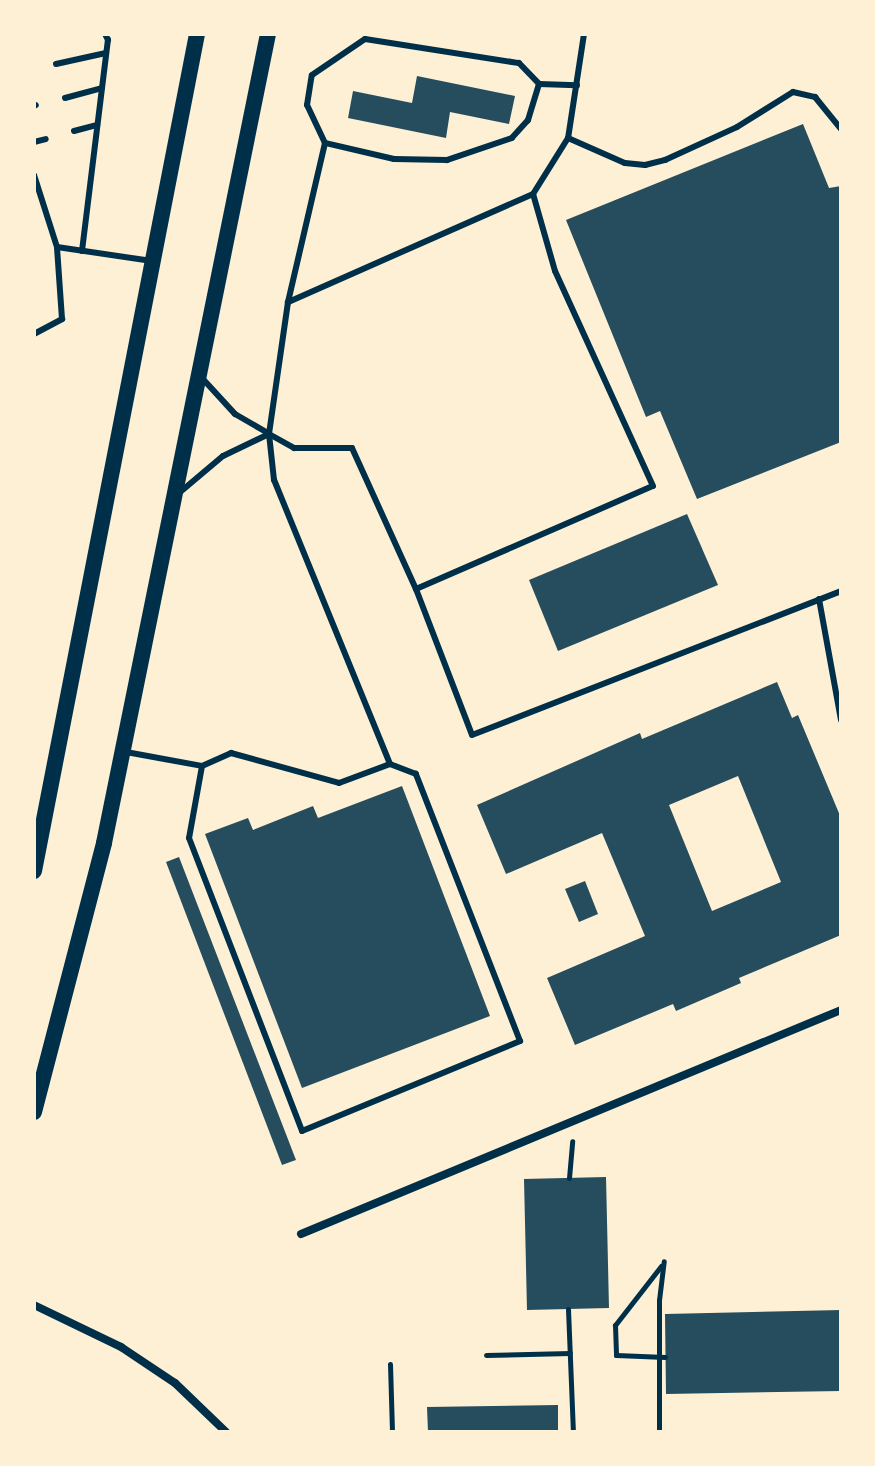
<!DOCTYPE html>
<html>
<head>
<meta charset="utf-8">
<style>
  body { margin:0 }
  #map { position:relative; width:875px; height:1466px; overflow:hidden; background:#fdf0d5; font-family:"Noto Serif",serif }
  div>[style] { position:absolute }
  .building>* { inset:0; background:#264d5e }
  .path>* { height:5px; margin:-2.5px; padding:0 2.5px; transform-origin:2.5px; border-radius:2.5px; background:#003049 }
  .service>* { height:6px; margin:-3px; padding:0 3px; transform-origin:3px; border-radius:3px; background:#003049 }
  .minor>* { height:8px; margin:-4px; padding:0 4px; transform-origin:4px; border-radius:4px; background:#003049 }
  .secondary>* { height:16px; margin:-8px; padding:0 8px; transform-origin:8px; border-radius:8px; background:#003049 }
  span { translate:-50% -50%; white-space:nowrap; text-align:center; line-height:1.15; -webkit-text-stroke:8px #fdf0d5; paint-order:stroke }
  .frame { position:absolute; inset:0; border:36px solid #fdf0d5; pointer-events:none }
</style>
</head>
<body>
<div id="map">
  <div class="building">
    <i style="clip-path:polygon(417px 76px,515px 96px,509px 124px,450px 112px,446px 138px,348px 118px,353px 91px,412px 103px)"></i>
    <i style="clip-path:polygon(803px 124px,829px 188px,841px 186px,841px 442px,697px 499px,660px 411px,646px 417px,566px 220px)"></i>
    <i style="clip-path:polygon(687px 514px,718px 585px,558px 651px,529px 580px)"></i>
    <i style="clip-path:polygon(evenodd,777px 682px,792px 718px,798px 715px,841px 818px,841px 935px,739px 978px,741px 983px,676px 1011px,673px 1004px,575px 1045px,547px 978px,645px 936px,602px 833px,506px 874px,477px 805px,640px 733px,642px 739px,777px 682px,738px 776px,781px 882px,712px 911px,669px 805px,738px 776px)"></i>
    <i style="clip-path:polygon(402px 786px,490px 1016px,302px 1088px,205px 834px,248px 818px,253px 830px,313px 806px,318px 818px)"></i>
    <i style="clip-path:polygon(179px 857px,296px 1160px,293px 1161px,282px 1165px,166px 862px)"></i>
    <i style="clip-path:polygon(585px 881px,598px 914px,579px 922px,565px 889px)"></i>
    <i style="clip-path:polygon(606px 1177px,609px 1308px,527px 1310px,524px 1179px)"></i>
    <i style="clip-path:polygon(841px 1310px,841px 1391px,666px 1394px,665px 1314px)"></i>
    <i style="clip-path:polygon(558px 1405px,558px 1432px,428px 1432px,427px 1407px)"></i>
  </div>
  <div class="path">
    <i style="left:569px;top:1178px;width:37px;rotate:-85deg"></i>
    <i style="left:661px;top:1266px;width:75px;rotate:127.9deg"></i>
    <i style="left:615px;top:1325px;width:30px;rotate:88deg"></i>
    <i style="left:616px;top:1355px;width:49px;rotate:2.3deg"></i>
    <i style="left:568px;top:1309px;width:123px;rotate:87.7deg"></i>
    <i style="left:486px;top:1355px;width:84px;rotate:-1.4deg"></i>
    <i style="left:390px;top:1364px;width:68px;rotate:88.3deg"></i>
    <i style="left:659px;top:1429px;width:129px;rotate:-90deg"></i>
    <i style="left:659px;top:1300px;width:39px;rotate:-83deg"></i>
  </div>
  <div class="service">
    <i style="left:584px;top:34px;width:105px;rotate:98.7deg"></i>
    <i style="left:568px;top:138px;width:66px;rotate:122deg"></i>
    <i style="left:533px;top:194px;width:268px;rotate:156.2deg"></i>
    <i style="left:288px;top:302px;width:133px;rotate:98.2deg"></i>
    <i style="left:269px;top:434px;width:29px;rotate:29deg"></i>
    <i style="left:294px;top:448px;width:58px"></i>
    <i style="left:352px;top:448px;width:155px;rotate:65.6deg"></i>
    <i style="left:416px;top:589px;width:156px;rotate:69deg"></i>
    <i style="left:472px;top:735px;width:396px;rotate:-21.3deg"></i>
    <i style="left:56px;top:64px;width:51px;rotate:-12.4deg"></i>
    <i style="left:539px;top:84px;width:38px;rotate:2deg"></i>
    <i style="left:65px;top:98px;width:38px;rotate:-15deg"></i>
    <i style="left:34px;top:106px;width:2px;rotate:-27deg"></i>
    <i style="left:74px;top:131px;width:24px;rotate:-15deg"></i>
    <i style="left:568px;top:138px;width:62px;rotate:23.7deg"></i>
    <i style="left:625px;top:163px;width:20px;rotate:6deg"></i>
    <i style="left:645px;top:165px;width:21px;rotate:-14deg"></i>
    <i style="left:665px;top:160px;width:79px;rotate:-24.6deg"></i>
    <i style="left:737px;top:127px;width:66px;rotate:-32deg"></i>
    <i style="left:793px;top:92px;width:23px;rotate:13deg"></i>
    <i style="left:815px;top:97px;width:41px;rotate:50.9deg"></i>
    <i style="left:34px;top:142px;width:12px;rotate:-14deg"></i>
    <i style="left:34px;top:175px;width:76px;rotate:72.3deg"></i>
    <i style="left:57px;top:247px;width:96px;rotate:8.4deg"></i>
    <i style="left:82px;top:251px;width:213px;rotate:-83deg"></i>
    <i style="left:108px;top:40px;width:7px;rotate:-117deg"></i>
    <i style="left:288px;top:302px;width:163px;rotate:-76.9deg"></i>
    <i style="left:325px;top:143px;width:42px;rotate:-115.3deg"></i>
    <i style="left:307px;top:105px;width:30px;rotate:-81deg"></i>
    <i style="left:312px;top:75px;width:64px;rotate:-34.2deg"></i>
    <i style="left:365px;top:39px;width:156px;rotate:8.9deg"></i>
    <i style="left:519px;top:63px;width:29px;rotate:46deg"></i>
    <i style="left:539px;top:84px;width:38px;rotate:107deg"></i>
    <i style="left:528px;top:120px;width:24px;rotate:132deg"></i>
    <i style="left:512px;top:138px;width:69px;rotate:161.3deg"></i>
    <i style="left:447px;top:160px;width:53px;rotate:-178.9deg"></i>
    <i style="left:394px;top:159px;width:71px;rotate:-166.9deg"></i>
    <i style="left:34px;top:334px;width:32px;rotate:-28deg"></i>
    <i style="left:62px;top:319px;width:72px;rotate:-94deg"></i>
    <i style="left:202px;top:378px;width:49px;rotate:47.5deg"></i>
    <i style="left:235px;top:414px;width:39px;rotate:30deg"></i>
    <i style="left:179px;top:493px;width:57px;rotate:-40.1deg"></i>
    <i style="left:223px;top:456px;width:51px;rotate:-25.6deg"></i>
    <i style="left:416px;top:589px;width:258px;rotate:-23.5deg"></i>
    <i style="left:653px;top:486px;width:236px;rotate:-114.5deg"></i>
    <i style="left:555px;top:271px;width:80px;rotate:-105.9deg"></i>
    <i style="left:819px;top:599px;width:123px;rotate:79.7deg"></i>
    <i style="left:126px;top:752px;width:77px;rotate:10.4deg"></i>
    <i style="left:202px;top:766px;width:32px;rotate:-24deg"></i>
    <i style="left:231px;top:753px;width:112px;rotate:15.5deg"></i>
    <i style="left:339px;top:783px;width:54px;rotate:-20.4deg"></i>
    <i style="left:390px;top:764px;width:307px;rotate:-112.2deg"></i>
    <i style="left:274px;top:480px;width:46px;rotate:-96.2deg"></i>
    <i style="left:202px;top:766px;width:73px;rotate:100.2deg"></i>
    <i style="left:189px;top:838px;width:314px;rotate:68.9deg"></i>
    <i style="left:302px;top:1131px;width:236px;rotate:-22.4deg"></i>
    <i style="left:520px;top:1041px;width:287px;rotate:-111.3deg"></i>
    <i style="left:416px;top:774px;width:28px;rotate:-159deg"></i>
  </div>
  <div class="minor">
    <i style="left:301px;top:1234px;width:585px;rotate:-22.53deg"></i>
    <i style="left:34px;top:1305px;width:97px;rotate:25.8deg"></i>
    <i style="left:121px;top:1347px;width:65px;rotate:33.7deg"></i>
    <i style="left:175px;top:1383px;width:71px;rotate:43.9deg"></i>
  </div>
  <div class="secondary">
    <i style="left:34px;top:871px;width:853px;rotate:-78.98deg"></i>
    <i style="left:34px;top:1112px;width:278px;rotate:-75.4deg"></i>
    <i style="left:104px;top:843px;width:825px;rotate:-78.54deg"></i>
  </div>
  <div class="frame"></div>
</div>
</body>
</html>
